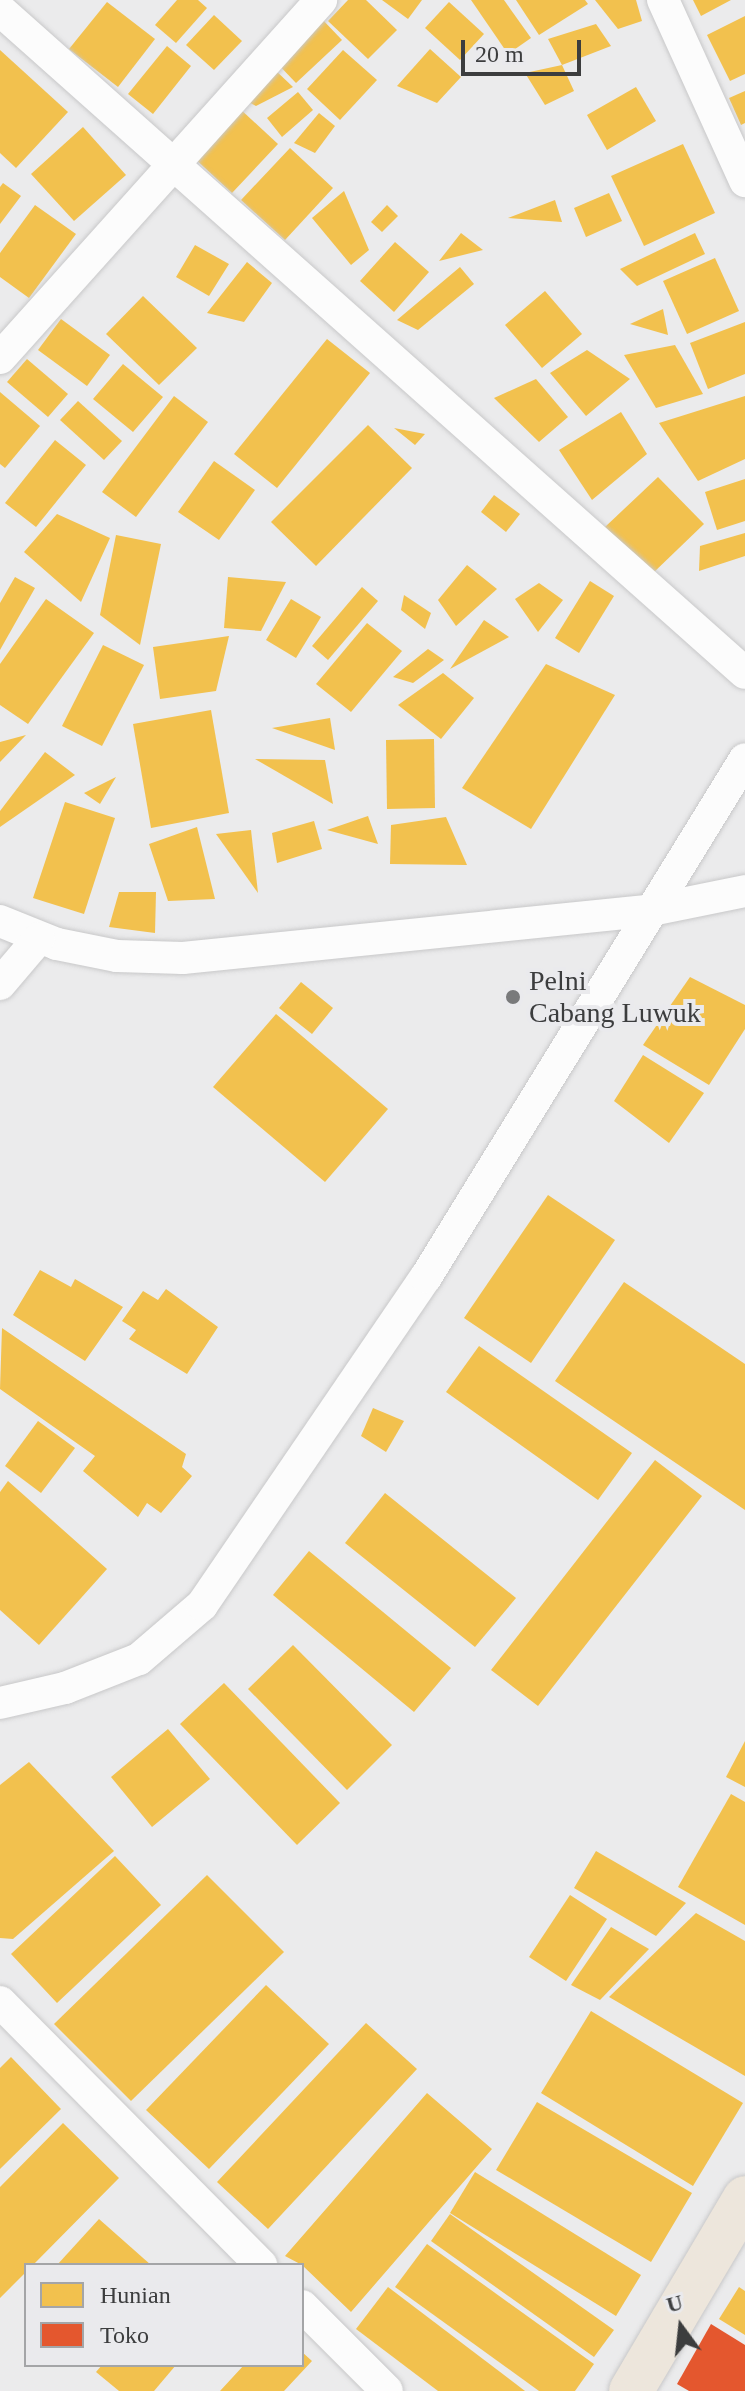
<!DOCTYPE html>
<html>
<head>
<meta charset="utf-8">
<style>
  body { margin:0 }
  #map { position:relative; width:745px; height:2391px; overflow:hidden; background:#ebebec; font-family:"Times New Roman",serif }
  div>[style] { position:absolute }
  [style*='--x'] { left:calc(var(--x)*1px); top:calc(var(--y)*1px); width:calc(var(--w)*1px); rotate:calc(var(--a)*1deg) }
  .homes>* { inset:0; background:#f2c14e }
  .shops>* { inset:0; background:#e4572e }
  .roads { filter:drop-shadow(0 0 2px #c8c8c9) drop-shadow(0 0 2px #c8c8c9) }
  .minor>* { height:32px; margin:-16px; padding:0 16px; transform-origin:16px; border-radius:16px; background:#fcfcfc }
  .trunk>* { height:44px; margin:-22px; padding:0 22px; transform-origin:22px; border-radius:22px; background:#ede6dc }
  .dots>* { width:22px; height:22px; translate:-50% -50%; box-sizing:border-box; border:4px solid #eaeaed; border-radius:50% }
  span { translate:-50% -50%; white-space:nowrap; text-align:center; line-height:1.15; -webkit-text-stroke:8px #eaeaed; paint-order:stroke }
  .poi-label { font-size:28px; color:#3c3d3e }
  .left { translate:0 -50%; text-align:left }
  .legend { position:absolute; left:24px; top:2263px; width:280px; height:104px; box-sizing:border-box; background:#eaeaed; border:2px solid #a4a5a7; margin:0; padding:10px 14px; list-style:none; font-size:24px; color:#3c3d3e }
  .legend li { display:flex; align-items:center; gap:16px; height:40px }
  .legend b { width:40px; border:2px solid #a4a5a7 }
  .north { position:absolute; left:641px; top:2287px; width:80px; height:80px; -webkit-text-stroke:6px #eaeaed; paint-order:stroke; rotate:345deg; font-size:22px; font-weight:700; line-height:32px; text-align:center; color:#3c3d3e }
  .north::after { content:''; display:block; margin:auto; width:28px; height:36px; background:#3c3d3e; clip-path:polygon(50% 0,100% 100%,50% 72%,0 100%) }
  .scale { position:absolute; left:461px; top:40px; width:120px; height:36px; box-sizing:border-box; border:4px solid #3c3d3e; border-top:0; padding-left:10px; font-size:24px; line-height:28px; white-space:nowrap; color:#3c3d3e; -webkit-text-stroke:6px #eaeaed; paint-order:stroke }
</style>
</head>
<body>
<div id="map">
  <div class="homes">
    <div style="clip-path:polygon(177px 0,198px 0,207px 8px,176px 43px,155px 25px)"></div>
    <div style="clip-path:polygon(348px 0,366px 0,397px 30px,368px 59px,328px 21px)"></div>
    <div style="clip-path:polygon(382px 0,422px 0,408px 19px)"></div>
    <div style="clip-path:polygon(471px 0,504px 0,531px 38px,508px 54px)"></div>
    <div style="clip-path:polygon(516px 0,585px 0,588px 4px,539px 35px)"></div>
    <div style="clip-path:polygon(595px 0,636px 0,642px 21px,618px 29px)"></div>
    <div style="clip-path:polygon(693px 0,731px 0,701px 16px)"></div>
    <div style="clip-path:polygon(107px 2px,155px 39px,118px 87px,69px 49px)"></div>
    <div style="clip-path:polygon(449px 2px,484px 34px,460px 60px,425px 28px)"></div>
    <div style="clip-path:polygon(214px 15px,242px 41px,214px 70px,186px 45px)"></div>
    <div style="clip-path:polygon(745px 16px,745px 74px,730px 81px,707px 35px)"></div>
    <div style="clip-path:polygon(320px 17px,342px 40px,296px 83px,274px 60px)"></div>
    <div style="clip-path:polygon(596px 24px,611px 46px,562px 65px,548px 39px)"></div>
    <div style="clip-path:polygon(167px 46px,191px 66px,153px 114px,128px 94px)"></div>
    <div style="clip-path:polygon(430px 49px,461px 77px,437px 103px,397px 86px)"></div>
    <div style="clip-path:polygon(0 50px,68px 112px,16px 168px,0 153px)"></div>
    <div style="clip-path:polygon(343px 50px,377px 80px,340px 120px,307px 89px)"></div>
    <div style="clip-path:polygon(562px 65px,574px 91px,545px 105px,525px 73px)"></div>
    <div style="clip-path:polygon(273px 68px,293px 87px,256px 106px,241px 98px)"></div>
    <div style="clip-path:polygon(636px 87px,656px 121px,607px 150px,587px 115px)"></div>
    <div style="clip-path:polygon(745px 91px,745px 123px,741px 125px,729px 98px)"></div>
    <div style="clip-path:polygon(298px 92px,313px 110px,282px 137px,267px 118px)"></div>
    <div style="clip-path:polygon(238px 107px,278px 144px,232px 193px,192px 156px)"></div>
    <div style="clip-path:polygon(319px 113px,335px 126px,315px 153px,294px 143px)"></div>
    <div style="clip-path:polygon(83px 127px,126px 175px,74px 221px,31px 174px)"></div>
    <div style="clip-path:polygon(683px 144px,715px 213px,644px 246px,611px 176px)"></div>
    <div style="clip-path:polygon(290px 148px,333px 188px,285px 240px,241px 200px)"></div>
    <div style="clip-path:polygon(3px 183px,21px 196px,0 224px,0 187px)"></div>
    <div style="clip-path:polygon(344px 191px,369px 250px,351px 265px,312px 218px)"></div>
    <div style="clip-path:polygon(609px 193px,622px 221px,586px 237px,574px 208px)"></div>
    <div style="clip-path:polygon(555px 200px,562px 222px,508px 218px)"></div>
    <div style="clip-path:polygon(35px 205px,76px 234px,29px 298px,0 277px,0 253px)"></div>
    <div style="clip-path:polygon(387px 205px,398px 216px,382px 232px,371px 222px)"></div>
    <div style="clip-path:polygon(461px 233px,483px 250px,439px 261px)"></div>
    <div style="clip-path:polygon(695px 233px,705px 254px,637px 286px,620px 269px)"></div>
    <div style="clip-path:polygon(395px 242px,429px 272px,394px 312px,360px 281px)"></div>
    <div style="clip-path:polygon(195px 245px,229px 264px,209px 296px,176px 277px)"></div>
    <div style="clip-path:polygon(715px 258px,739px 311px,687px 334px,663px 281px)"></div>
    <div style="clip-path:polygon(247px 262px,272px 283px,244px 322px,207px 313px)"></div>
    <div style="clip-path:polygon(460px 267px,474px 284px,418px 330px,397px 320px)"></div>
    <div style="clip-path:polygon(545px 291px,582px 334px,542px 368px,505px 325px)"></div>
    <div style="clip-path:polygon(143px 296px,197px 348px,159px 385px,106px 334px)"></div>
    <div style="clip-path:polygon(663px 309px,668px 335px,630px 324px)"></div>
    <div style="clip-path:polygon(61px 319px,110px 355px,87px 386px,38px 350px)"></div>
    <div style="clip-path:polygon(745px 322px,745px 374px,708px 389px,690px 343px)"></div>
    <div style="clip-path:polygon(327px 339px,370px 373px,277px 488px,234px 454px)"></div>
    <div style="clip-path:polygon(675px 345px,703px 394px,656px 408px,624px 355px)"></div>
    <div style="clip-path:polygon(587px 350px,630px 379px,586px 416px,550px 373px)"></div>
    <div style="clip-path:polygon(27px 359px,68px 394px,48px 417px,7px 382px)"></div>
    <div style="clip-path:polygon(123px 364px,163px 397px,133px 432px,93px 399px)"></div>
    <div style="clip-path:polygon(536px 379px,568px 417px,539px 442px,494px 398px)"></div>
    <div style="clip-path:polygon(0 392px,40px 426px,5px 468px,0 464px)"></div>
    <div style="clip-path:polygon(174px 396px,208px 422px,136px 517px,102px 492px)"></div>
    <div style="clip-path:polygon(745px 396px,745px 459px,698px 481px,659px 423px)"></div>
    <div style="clip-path:polygon(78px 401px,122px 441px,104px 460px,60px 420px)"></div>
    <div style="clip-path:polygon(621px 412px,647px 454px,592px 500px,559px 450px)"></div>
    <div style="clip-path:polygon(368px 425px,412px 468px,316px 566px,271px 522px)"></div>
    <div style="clip-path:polygon(394px 428px,425px 434px,415px 445px)"></div>
    <div style="clip-path:polygon(55px 440px,86px 465px,36px 527px,5px 503px)"></div>
    <div style="clip-path:polygon(214px 461px,255px 490px,219px 540px,178px 512px)"></div>
    <div style="clip-path:polygon(658px 477px,704px 524px,651px 575px,605px 527px)"></div>
    <div style="clip-path:polygon(745px 479px,745px 521px,717px 530px,705px 492px)"></div>
    <div style="clip-path:polygon(494px 495px,520px 514px,506px 532px,481px 512px)"></div>
    <div style="clip-path:polygon(57px 514px,110px 538px,81px 602px,24px 552px)"></div>
    <div style="clip-path:polygon(745px 533px,745px 556px,699px 571px,700px 546px)"></div>
    <div style="clip-path:polygon(116px 535px,161px 544px,140px 645px,100px 615px)"></div>
    <div style="clip-path:polygon(467px 565px,497px 589px,456px 626px,438px 600px)"></div>
    <div style="clip-path:polygon(15px 577px,35px 588px,0 650px,0 603px)"></div>
    <div style="clip-path:polygon(228px 577px,286px 582px,261px 631px,224px 628px)"></div>
    <div style="clip-path:polygon(590px 581px,614px 596px,579px 653px,555px 638px)"></div>
    <div style="clip-path:polygon(539px 583px,563px 600px,538px 632px,515px 599px)"></div>
    <div style="clip-path:polygon(362px 587px,378px 601px,328px 660px,312px 646px)"></div>
    <div style="clip-path:polygon(404px 595px,431px 613px,425px 629px,401px 610px)"></div>
    <div style="clip-path:polygon(46px 599px,94px 633px,28px 724px,0 705px,0 664px)"></div>
    <div style="clip-path:polygon(291px 599px,321px 617px,296px 658px,266px 640px)"></div>
    <div style="clip-path:polygon(484px 620px,509px 637px,450px 669px)"></div>
    <div style="clip-path:polygon(367px 623px,402px 651px,351px 712px,316px 684px)"></div>
    <div style="clip-path:polygon(229px 636px,216px 691px,160px 699px,153px 647px)"></div>
    <div style="clip-path:polygon(103px 645px,144px 665px,102px 746px,62px 726px)"></div>
    <div style="clip-path:polygon(428px 649px,444px 660px,413px 683px,393px 677px)"></div>
    <div style="clip-path:polygon(546px 664px,615px 695px,531px 829px,462px 788px)"></div>
    <div style="clip-path:polygon(443px 673px,474px 698px,441px 739px,398px 705px)"></div>
    <div style="clip-path:polygon(211px 710px,229px 813px,151px 828px,133px 724px)"></div>
    <div style="clip-path:polygon(330px 718px,335px 750px,272px 728px)"></div>
    <div style="clip-path:polygon(26px 735px,0 762px,0 742px)"></div>
    <div style="clip-path:polygon(434px 739px,435px 808px,387px 809px,386px 740px)"></div>
    <div style="clip-path:polygon(45px 752px,75px 775px,0 827px,0 811px)"></div>
    <div style="clip-path:polygon(255px 759px,325px 760px,333px 804px)"></div>
    <div style="clip-path:polygon(116px 777px,100px 804px,84px 793px)"></div>
    <div style="clip-path:polygon(65px 802px,115px 818px,84px 914px,33px 898px)"></div>
    <div style="clip-path:polygon(368px 816px,378px 844px,327px 830px)"></div>
    <div style="clip-path:polygon(446px 817px,467px 865px,390px 864px,391px 825px)"></div>
    <div style="clip-path:polygon(314px 821px,322px 849px,277px 863px,272px 833px)"></div>
    <div style="clip-path:polygon(197px 827px,215px 899px,168px 901px,149px 844px)"></div>
    <div style="clip-path:polygon(251px 830px,258px 893px,216px 834px)"></div>
    <div style="clip-path:polygon(119px 892px,156px 892px,155px 933px,109px 927px)"></div>
    <div style="clip-path:polygon(690px 977px,745px 1005px,745px 1029px,709px 1085px,643px 1045px)"></div>
    <div style="clip-path:polygon(301px 982px,333px 1008px,312px 1034px,279px 1008px)"></div>
    <div style="clip-path:polygon(276px 1014px,388px 1109px,325px 1182px,213px 1087px)"></div>
    <div style="clip-path:polygon(643px 1055px,704px 1093px,669px 1143px,614px 1101px)"></div>
    <div style="clip-path:polygon(548px 1195px,615px 1240px,531px 1363px,464px 1318px)"></div>
    <div style="clip-path:polygon(40px 1270px,71px 1287px,75px 1279px,123px 1307px,85px 1361px,13px 1315px)"></div>
    <div style="clip-path:polygon(624px 1282px,745px 1364px,745px 1510px,555px 1381px)"></div>
    <div style="clip-path:polygon(166px 1289px,218px 1327px,187px 1374px,129px 1339px,136px 1330px,122px 1321px,143px 1291px,158px 1300px)"></div>
    <div style="clip-path:polygon(2px 1328px,186px 1454px,182px 1467px,192px 1476px,161px 1513px,147px 1503px,138px 1517px,83px 1471px,95px 1456px,0 1389px)"></div>
    <div style="clip-path:polygon(479px 1346px,632px 1453px,598px 1500px,446px 1392px)"></div>
    <div style="clip-path:polygon(373px 1408px,404px 1421px,386px 1452px,361px 1436px)"></div>
    <div style="clip-path:polygon(38px 1421px,75px 1448px,41px 1493px,5px 1466px)"></div>
    <div style="clip-path:polygon(655px 1460px,702px 1496px,538px 1706px,491px 1670px)"></div>
    <div style="clip-path:polygon(8px 1481px,107px 1569px,39px 1645px,0 1610px,0 1492px)"></div>
    <div style="clip-path:polygon(385px 1493px,516px 1598px,475px 1647px,345px 1543px)"></div>
    <div style="clip-path:polygon(309px 1551px,451px 1668px,414px 1712px,273px 1595px)"></div>
    <div style="clip-path:polygon(293px 1645px,392px 1745px,347px 1790px,248px 1689px)"></div>
    <div style="clip-path:polygon(224px 1683px,340px 1803px,297px 1845px,180px 1724px)"></div>
    <div style="clip-path:polygon(168px 1729px,210px 1779px,152px 1827px,111px 1777px)"></div>
    <div style="clip-path:polygon(745px 1741px,745px 1787px,726px 1777px)"></div>
    <div style="clip-path:polygon(29px 1762px,114px 1851px,13px 1939px,0 1938px,0 1785px)"></div>
    <div style="clip-path:polygon(731px 1794px,745px 1802px,745px 1925px,678px 1887px)"></div>
    <div style="clip-path:polygon(596px 1851px,686px 1903px,656px 1936px,574px 1888px)"></div>
    <div style="clip-path:polygon(115px 1856px,161px 1905px,57px 2003px,11px 1954px)"></div>
    <div style="clip-path:polygon(207px 1875px,284px 1952px,131px 2101px,54px 2024px)"></div>
    <div style="clip-path:polygon(570px 1895px,607px 1919px,566px 1981px,529px 1957px)"></div>
    <div style="clip-path:polygon(696px 1913px,745px 1941px,745px 2076px,609px 1997px)"></div>
    <div style="clip-path:polygon(611px 1927px,649px 1949px,600px 2000px,571px 1985px)"></div>
    <div style="clip-path:polygon(266px 1985px,329px 2044px,209px 2169px,146px 2110px)"></div>
    <div style="clip-path:polygon(591px 2011px,743px 2103px,693px 2186px,541px 2093px)"></div>
    <div style="clip-path:polygon(366px 2023px,417px 2069px,268px 2229px,217px 2182px)"></div>
    <div style="clip-path:polygon(11px 2057px,61px 2109px,0 2169px,0 2068px)"></div>
    <div style="clip-path:polygon(427px 2093px,492px 2149px,351px 2312px,302px 2265px,285px 2256px)"></div>
    <div style="clip-path:polygon(537px 2102px,692px 2193px,651px 2262px,496px 2170px)"></div>
    <div style="clip-path:polygon(63px 2123px,119px 2178px,33px 2265px,26px 2265px,26px 2272px,0 2298px,0 2187px)"></div>
    <div style="clip-path:polygon(475px 2172px,641px 2275px,616px 2316px,450px 2213px)"></div>
    <div style="clip-path:polygon(450px 2214px,614px 2330px,594px 2357px,431px 2241px)"></div>
    <div style="clip-path:polygon(99px 2219px,151px 2265px,57px 2265px)"></div>
    <div style="clip-path:polygon(427px 2244px,594px 2364px,575px 2391px,539px 2391px,395px 2287px)"></div>
    <div style="clip-path:polygon(388px 2287px,525px 2391px,438px 2391px,356px 2329px)"></div>
    <div style="clip-path:polygon(739px 2287px,745px 2291px,745px 2335px,719px 2319px)"></div>
    <div style="clip-path:polygon(302px 2352px,312px 2361px,284px 2391px,220px 2391px,244px 2365px,302px 2365px)"></div>
    <div style="clip-path:polygon(102px 2365px,176px 2365px,154px 2391px,119px 2391px,96px 2372px)"></div>
  </div>
  <div class="shops">
    <div style="clip-path:polygon(711px 2324px,745px 2345px,745px 2391px,689px 2391px,677px 2384px)"></div>
  </div>
  <div class="roads">
    <div class="minor">
      <div style="--x:663;--y:0;--w:199;--a:65.6"></div>
      <div style="--x:0;--y:10;--w:997;--a:41.67"></div>
      <div style="--x:0;--y:358;--w:481;--a:-48.1"></div>
      <div style="--x:0;--y:921;--w:61;--a:22"></div>
      <div style="--x:57;--y:944;--w:61;--a:11.3"></div>
      <div style="--x:117;--y:956;--w:66;--a:1.7"></div>
      <div style="--x:183;--y:958;--w:471;--a:-5.8"></div>
      <div style="--x:652;--y:910;--w:95;--a:-11.5"></div>
      <div style="--x:0;--y:984;--w:60;--a:-49.7"></div>
      <div style="--x:0;--y:1703;--w:67;--a:-13"></div>
      <div style="--x:65;--y:1688;--w:79;--a:-21.4"></div>
      <div style="--x:139;--y:1659;--w:83;--a:-40.6"></div>
      <div style="--x:202;--y:1605;--w:397;--a:-55.7"></div>
      <div style="--x:426;--y:1277;--w:608;--a:-58.37"></div>
      <div style="--x:0;--y:2002;--w:371;--a:45.2"></div>
      <div style="--x:302;--y:2306;--w:120;--a:45"></div>
    </div>
    <div class="trunk">
      <div style="--x:631;--y:2391;--w:224;--a:-59.4"></div>
    </div>
  </div>
  <div class="dots">
    <div style="left:513px;top:997px;background:#797a7b"></div>
  </div>
  <div class="poi-label">
    <span class="left" style="left:529px;top:997px">Pelni<br>Cabang Luwuk</span>
  </div>
  <ul class="legend">
  <li><b style="height:22px;background:#f2c14e"></b>Hunian</li>
  <li><b style="height:22px;background:#e4572e"></b>Toko</li>
  </ul>
  <div class="north">U</div>
  <div class="scale">20 m</div>
</div>
</body>
</html>
